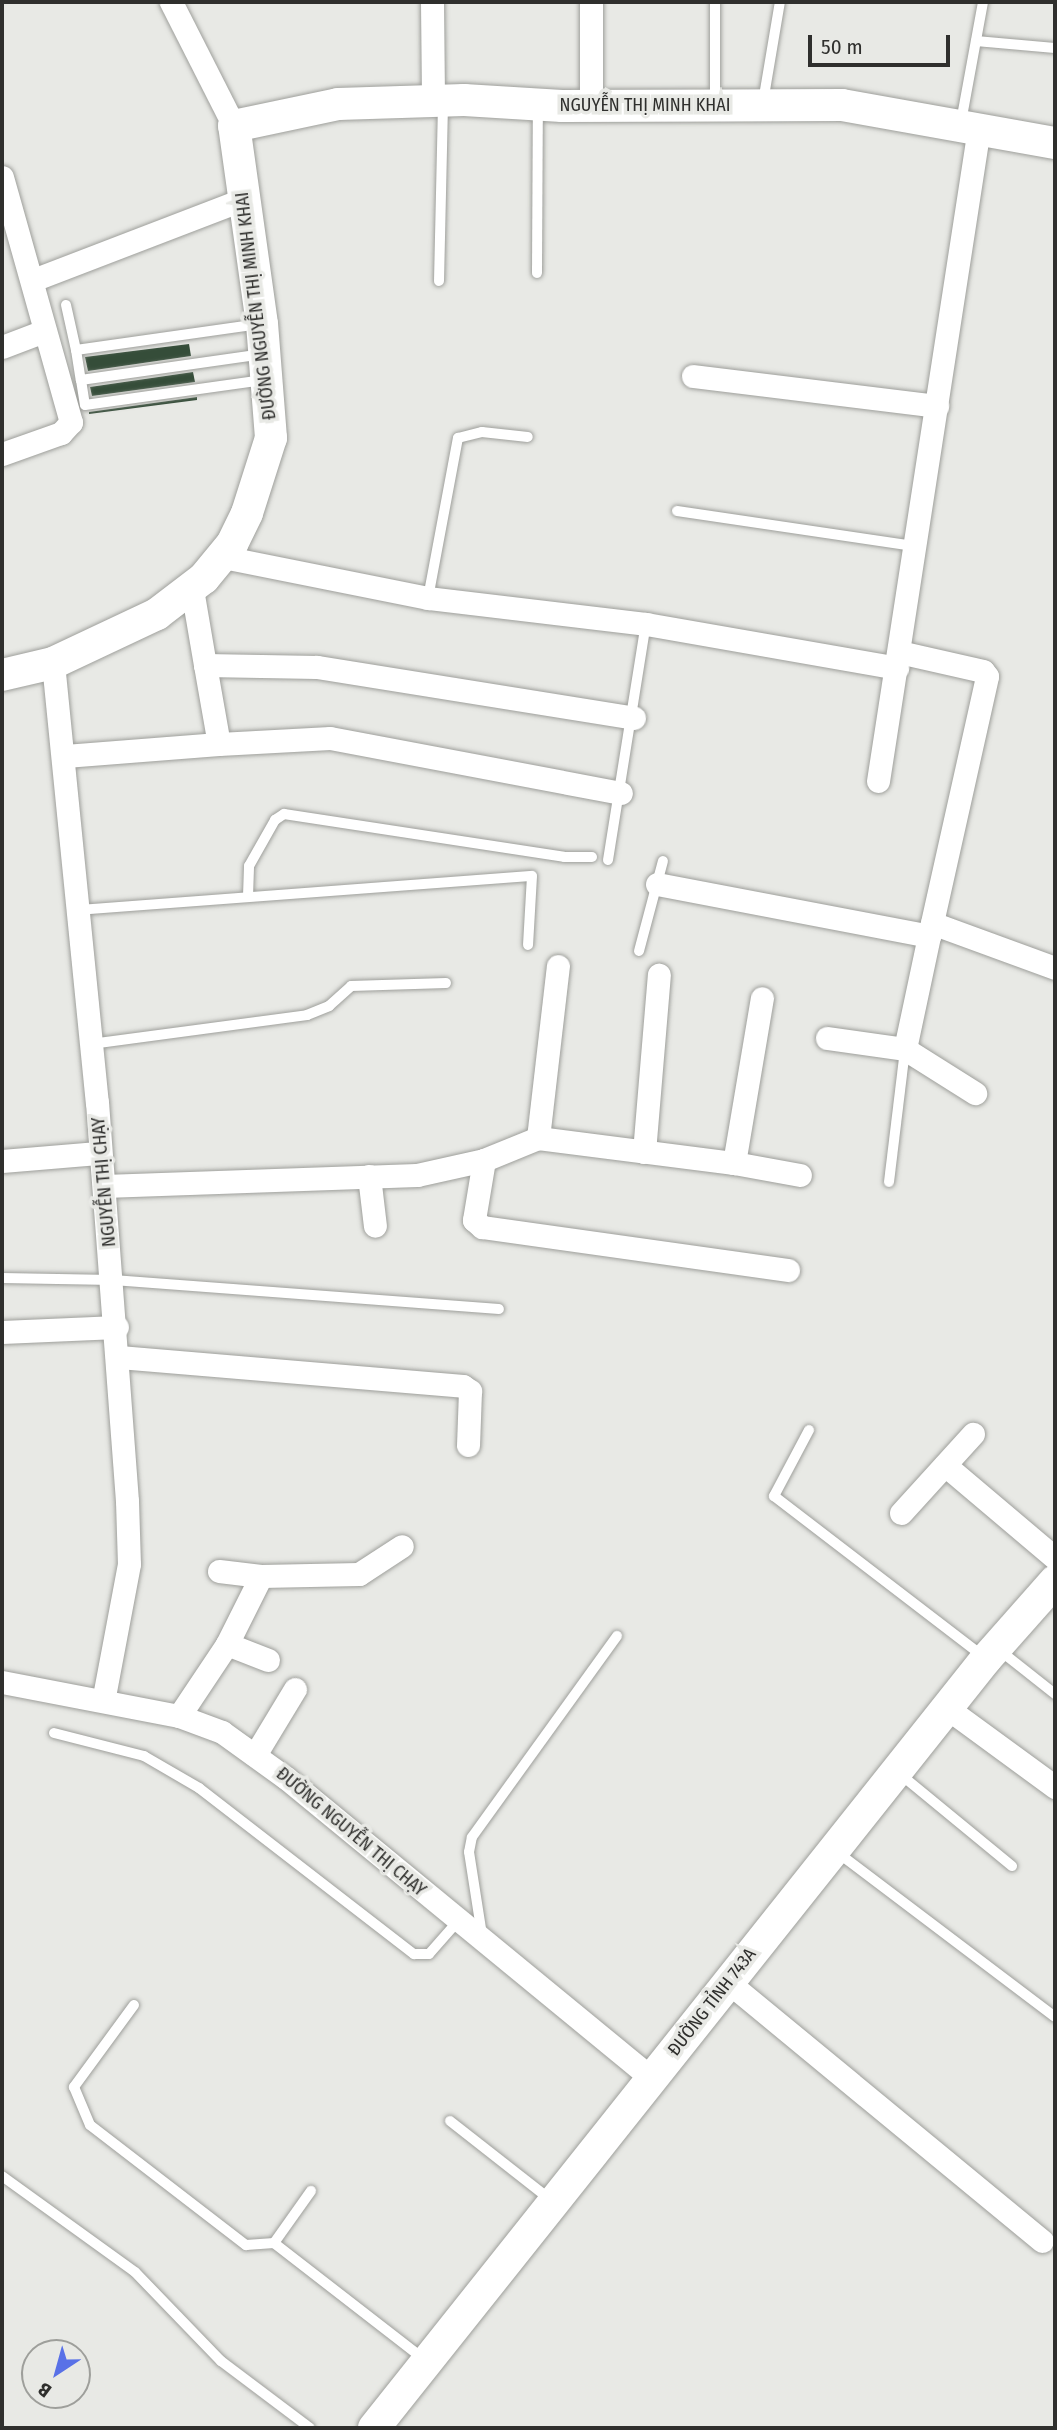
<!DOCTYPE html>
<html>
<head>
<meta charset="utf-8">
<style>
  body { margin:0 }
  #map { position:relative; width:1057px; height:2430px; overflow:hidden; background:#e8e9e5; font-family:"Fira Sans Condensed",sans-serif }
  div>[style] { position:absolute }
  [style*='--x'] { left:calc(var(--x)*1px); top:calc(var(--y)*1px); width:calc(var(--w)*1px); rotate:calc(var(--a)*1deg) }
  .building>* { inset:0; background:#354d39 }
  .roads { filter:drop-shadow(0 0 2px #9e9f9b) drop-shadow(0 0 2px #9e9f9b) }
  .lane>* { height:10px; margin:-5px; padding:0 5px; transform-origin:5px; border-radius:5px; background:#fff }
  .street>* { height:23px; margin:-11.5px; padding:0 11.5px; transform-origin:11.5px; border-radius:11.5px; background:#fff }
  .secondary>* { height:32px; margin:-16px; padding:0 16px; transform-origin:16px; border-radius:16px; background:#fff }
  span { translate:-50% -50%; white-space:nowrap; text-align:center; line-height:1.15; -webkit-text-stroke:7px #e8e9e5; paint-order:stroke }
  .street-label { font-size:18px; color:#2f2f2d }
  .frame { position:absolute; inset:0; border:4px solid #2f2f2d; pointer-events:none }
  .north { position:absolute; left:21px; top:2339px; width:70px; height:70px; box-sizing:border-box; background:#e8e9e5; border:2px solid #9e9f9b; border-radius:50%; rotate:216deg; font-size:19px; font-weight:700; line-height:28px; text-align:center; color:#2f2f2d }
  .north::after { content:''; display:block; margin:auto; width:24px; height:32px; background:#5971e7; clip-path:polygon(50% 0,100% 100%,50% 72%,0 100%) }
  .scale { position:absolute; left:808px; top:35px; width:142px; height:32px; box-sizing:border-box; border:4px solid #2f2f2d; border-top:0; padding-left:9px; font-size:21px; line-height:24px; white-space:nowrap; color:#2f2f2d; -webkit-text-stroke:5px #e8e9e5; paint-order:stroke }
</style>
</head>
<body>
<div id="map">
  <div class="building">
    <div style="clip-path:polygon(189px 344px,191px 356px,88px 371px,85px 357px)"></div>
    <div style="clip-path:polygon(193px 372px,195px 382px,92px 396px,90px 387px)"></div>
    <div style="clip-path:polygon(197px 397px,197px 400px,89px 414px,89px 412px)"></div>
  </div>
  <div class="roads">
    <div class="lane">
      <div style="--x:715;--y:2;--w:100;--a:90"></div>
      <div style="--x:976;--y:41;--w:79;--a:5.1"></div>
      <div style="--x:763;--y:102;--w:101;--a:-80.4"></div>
      <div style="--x:961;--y:122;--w:122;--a:-79.6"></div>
      <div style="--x:537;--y:273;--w:165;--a:-89.7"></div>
      <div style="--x:439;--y:281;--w:177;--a:-88.7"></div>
      <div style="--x:66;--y:305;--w:46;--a:77.5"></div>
      <div style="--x:76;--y:350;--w:185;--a:-8.1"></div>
      <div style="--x:76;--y:350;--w:30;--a:81"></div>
      <div style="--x:263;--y:354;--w:184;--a:171.9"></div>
      <div style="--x:81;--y:380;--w:25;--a:81"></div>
      <div style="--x:85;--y:405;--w:180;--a:-8"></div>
      <div style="--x:677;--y:511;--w:241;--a:8.4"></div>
      <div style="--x:428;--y:598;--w:163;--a:-79.4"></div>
      <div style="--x:458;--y:438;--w:25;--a:-14"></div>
      <div style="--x:482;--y:432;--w:46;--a:6.2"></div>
      <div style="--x:608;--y:860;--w:239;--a:-80.9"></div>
      <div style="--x:248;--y:896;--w:30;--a:-88"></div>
      <div style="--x:249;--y:866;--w:53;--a:-60.5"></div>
      <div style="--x:275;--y:820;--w:11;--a:-34"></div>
      <div style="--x:284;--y:814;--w:283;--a:8.7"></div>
      <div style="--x:564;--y:857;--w:28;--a:0"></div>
      <div style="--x:78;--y:910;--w:455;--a:-4.3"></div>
      <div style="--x:532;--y:876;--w:69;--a:93.3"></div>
      <div style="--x:639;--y:951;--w:93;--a:-75.1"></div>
      <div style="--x:91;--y:1044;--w:218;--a:-7.6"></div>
      <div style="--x:307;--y:1015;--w:24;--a:-22"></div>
      <div style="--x:329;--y:1006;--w:30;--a:-42"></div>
      <div style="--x:351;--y:986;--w:95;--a:-1.8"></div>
      <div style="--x:889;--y:1182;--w:133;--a:-83.1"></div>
      <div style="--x:2;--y:1278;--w:111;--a:1"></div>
      <div style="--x:113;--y:1280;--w:387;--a:4.3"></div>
      <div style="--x:809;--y:1430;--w:75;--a:117.9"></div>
      <div style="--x:774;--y:1496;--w:265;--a:37.5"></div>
      <div style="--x:998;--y:1649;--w:73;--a:38.3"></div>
      <div style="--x:54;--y:1733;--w:93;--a:14.3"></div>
      <div style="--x:144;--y:1756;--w:64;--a:30.2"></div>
      <div style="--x:199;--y:1788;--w:272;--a:37.7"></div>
      <div style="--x:414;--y:1954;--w:15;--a:0"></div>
      <div style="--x:429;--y:1954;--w:44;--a:-48.7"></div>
      <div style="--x:900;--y:1774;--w:145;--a:39.4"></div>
      <div style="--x:837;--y:1852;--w:273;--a:37.1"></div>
      <div style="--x:482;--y:1935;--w:84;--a:-98.9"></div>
      <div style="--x:469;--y:1852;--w:15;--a:-79"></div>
      <div style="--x:472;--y:1837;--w:248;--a:-54.2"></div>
      <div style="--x:134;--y:2005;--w:102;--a:126.2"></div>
      <div style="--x:74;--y:2087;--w:41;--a:67.2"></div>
      <div style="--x:90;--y:2125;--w:197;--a:37.6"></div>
      <div style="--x:246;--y:2245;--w:28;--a:-4"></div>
      <div style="--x:274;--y:2243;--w:191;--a:37.8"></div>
      <div style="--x:450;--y:2121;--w:130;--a:38.1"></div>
      <div style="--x:2;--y:2176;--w:164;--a:35.8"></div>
      <div style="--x:135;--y:2272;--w:124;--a:46"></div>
      <div style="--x:221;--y:2361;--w:111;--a:37"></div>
      <div style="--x:274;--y:2243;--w:64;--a:-54.6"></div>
    </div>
    <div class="street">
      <div style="--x:171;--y:2;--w:139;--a:63.1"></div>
      <div style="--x:432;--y:2;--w:99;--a:89.4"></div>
      <div style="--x:591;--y:2;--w:104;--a:90"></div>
      <div style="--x:2;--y:177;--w:255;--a:74.3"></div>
      <div style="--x:71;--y:422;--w:15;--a:132"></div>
      <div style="--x:61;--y:433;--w:63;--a:160.4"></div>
      <div style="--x:33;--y:280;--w:226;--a:-21"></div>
      <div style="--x:2;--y:347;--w:45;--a:-20.9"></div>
      <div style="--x:693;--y:376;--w:246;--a:7"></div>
      <div style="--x:223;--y:557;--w:209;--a:11.3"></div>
      <div style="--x:428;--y:598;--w:220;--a:6.8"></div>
      <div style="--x:646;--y:624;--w:255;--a:9.9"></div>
      <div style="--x:192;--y:589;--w:77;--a:80.3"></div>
      <div style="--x:205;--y:665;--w:112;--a:1"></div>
      <div style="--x:317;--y:667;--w:321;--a:9.1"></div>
      <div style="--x:53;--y:663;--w:441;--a:84.3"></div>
      <div style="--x:97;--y:1102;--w:400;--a:85.7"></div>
      <div style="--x:127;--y:1501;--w:63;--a:88.2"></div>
      <div style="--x:129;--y:1564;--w:139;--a:100.7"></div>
      <div style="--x:205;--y:665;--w:80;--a:80"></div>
      <div style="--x:219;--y:744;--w:111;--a:-3.1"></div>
      <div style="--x:330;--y:738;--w:296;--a:10.7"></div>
      <div style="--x:65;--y:756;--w:154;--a:-4.5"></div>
      <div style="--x:878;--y:781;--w:661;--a:-81.21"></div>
      <div style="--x:657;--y:884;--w:277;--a:10.8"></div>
      <div style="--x:929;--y:936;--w:266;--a:-77.4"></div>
      <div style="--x:987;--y:676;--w:6;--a:-129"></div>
      <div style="--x:983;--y:671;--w:86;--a:-167.3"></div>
      <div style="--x:932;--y:923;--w:131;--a:20.1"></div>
      <div style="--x:929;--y:936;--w:116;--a:102"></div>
      <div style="--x:905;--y:1049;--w:83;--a:32.2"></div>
      <div style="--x:827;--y:1038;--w:79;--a:8"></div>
      <div style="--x:538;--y:1138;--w:173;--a:-83.4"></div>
      <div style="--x:644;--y:1152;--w:178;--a:-85.2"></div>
      <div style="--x:484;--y:1160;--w:61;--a:99.5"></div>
      <div style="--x:474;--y:1220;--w:11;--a:41"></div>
      <div style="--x:482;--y:1227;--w:309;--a:8"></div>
      <div style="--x:2;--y:1161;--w:96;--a:-4.8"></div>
      <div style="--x:734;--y:1163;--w:67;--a:10.3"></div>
      <div style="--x:369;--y:1176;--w:50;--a:83.2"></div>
      <div style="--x:104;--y:1186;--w:313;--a:-2"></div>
      <div style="--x:417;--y:1175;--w:69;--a:-12.6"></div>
      <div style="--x:484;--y:1160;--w:58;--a:-22.2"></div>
      <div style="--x:538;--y:1138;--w:198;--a:7.3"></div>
      <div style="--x:734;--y:1163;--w:167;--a:-80.4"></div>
      <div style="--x:2;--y:1332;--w:115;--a:-2.5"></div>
      <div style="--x:119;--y:1357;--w:345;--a:4.8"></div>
      <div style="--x:463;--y:1386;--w:9;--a:36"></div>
      <div style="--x:470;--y:1391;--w:54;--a:92.1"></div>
      <div style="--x:945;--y:1465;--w:144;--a:40.2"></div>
      <div style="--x:901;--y:1513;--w:107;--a:-47.7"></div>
      <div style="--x:219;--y:1571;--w:42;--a:6.8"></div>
      <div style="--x:227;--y:1644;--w:76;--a:-63.4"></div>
      <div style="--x:261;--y:1576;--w:98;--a:-1.2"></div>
      <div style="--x:359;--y:1574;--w:51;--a:-33.1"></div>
      <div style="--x:2;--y:1682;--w:180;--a:10.9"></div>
      <div style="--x:179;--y:1716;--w:46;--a:20.4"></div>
      <div style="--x:222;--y:1732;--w:79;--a:35.7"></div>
      <div style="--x:286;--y:1778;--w:474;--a:39.4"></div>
      <div style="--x:947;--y:1708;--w:134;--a:36.2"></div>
      <div style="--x:179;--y:1716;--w:87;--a:-56.3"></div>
      <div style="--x:227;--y:1644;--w:44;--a:21.3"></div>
      <div style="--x:255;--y:1755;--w:77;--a:-58.8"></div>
      <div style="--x:728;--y:1982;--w:407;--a:39.5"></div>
    </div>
    <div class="secondary">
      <div style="--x:2;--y:675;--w:52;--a:-13.2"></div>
      <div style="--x:53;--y:663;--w:115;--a:-25.2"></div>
      <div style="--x:157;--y:614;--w:59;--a:-37.5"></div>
      <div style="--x:204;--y:578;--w:44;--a:-50.5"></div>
      <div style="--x:232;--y:544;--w:34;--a:-64"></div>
      <div style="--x:247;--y:513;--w:79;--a:-72.3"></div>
      <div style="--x:271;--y:438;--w:114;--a:-94.5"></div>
      <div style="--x:262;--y:324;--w:200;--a:-98"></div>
      <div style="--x:234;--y:126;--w:106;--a:-11.9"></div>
      <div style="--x:338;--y:104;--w:126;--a:-1.8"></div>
      <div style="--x:464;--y:100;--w:98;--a:3.5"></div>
      <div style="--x:562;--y:106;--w:280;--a:-0.2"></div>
      <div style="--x:842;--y:105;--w:216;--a:10.1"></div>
      <div style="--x:374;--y:2428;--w:983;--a:-51.49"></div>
      <div style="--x:986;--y:1659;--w:104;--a:-48.5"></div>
    </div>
  </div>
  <div class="street-label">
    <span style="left:645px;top:105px">NGUYỄN THỊ MINH KHAI</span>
    <span style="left:256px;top:306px;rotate:-97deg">ĐƯỜNG NGUYỄN THỊ MINH KHAI</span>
    <span style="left:104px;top:1182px;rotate:-95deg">NGUYỄN THỊ CHẠY</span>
    <span style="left:351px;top:1832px;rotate:40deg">ĐƯỜNG NGUYỄN THỊ CHẠY</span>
    <span style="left:712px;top:2002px;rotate:-52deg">ĐƯỜNG TỈNH 743A</span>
  </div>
  <div class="frame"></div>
  <div class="north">B</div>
  <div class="scale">50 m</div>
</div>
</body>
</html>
